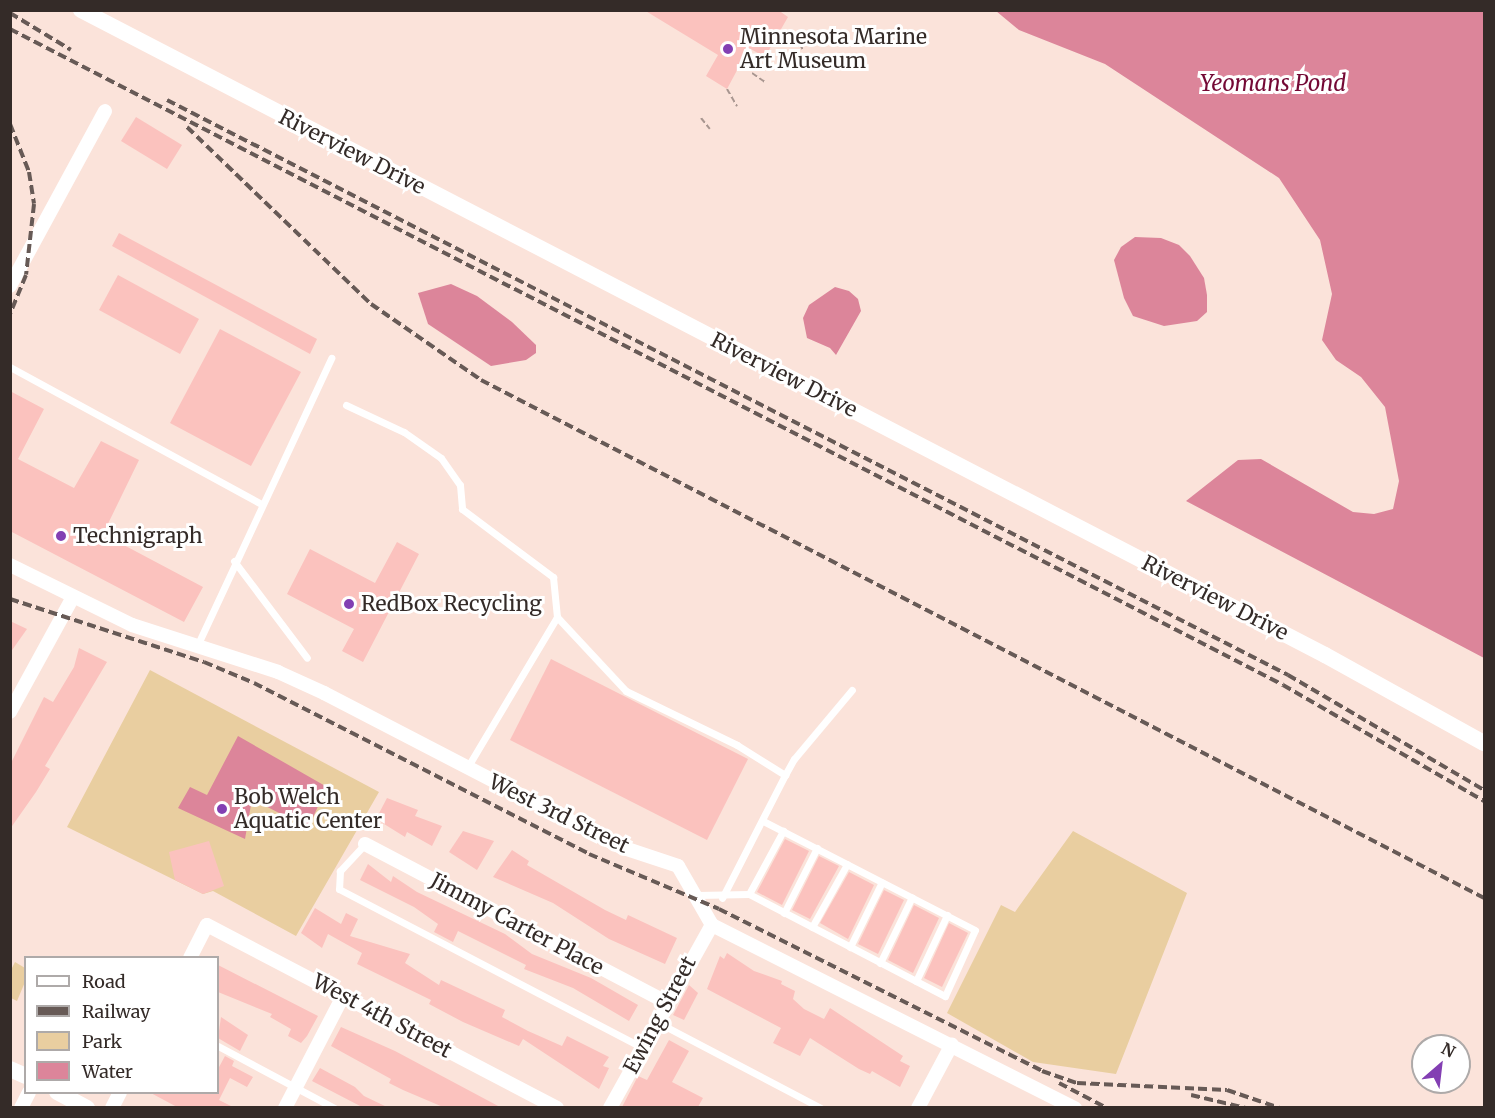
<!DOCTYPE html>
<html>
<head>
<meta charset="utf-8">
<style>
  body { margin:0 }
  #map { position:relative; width:1495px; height:1118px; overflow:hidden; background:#fbe3da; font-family:Merriweather,serif }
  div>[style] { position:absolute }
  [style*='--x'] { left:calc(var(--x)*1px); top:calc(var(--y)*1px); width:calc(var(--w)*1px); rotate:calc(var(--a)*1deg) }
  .green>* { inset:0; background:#e9cea0 }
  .water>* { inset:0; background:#dc859a }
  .building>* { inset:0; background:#fbc2be }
  .path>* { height:2px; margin-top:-1px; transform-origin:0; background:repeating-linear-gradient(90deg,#a89690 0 6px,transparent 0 9px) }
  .service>* { height:7px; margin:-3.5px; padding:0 3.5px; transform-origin:3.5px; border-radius:3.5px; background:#fff }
  .minor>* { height:14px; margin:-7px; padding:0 7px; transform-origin:7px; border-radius:7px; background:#fff }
  .tertiary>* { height:16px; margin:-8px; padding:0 8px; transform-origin:8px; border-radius:8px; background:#fff }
  .rail>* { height:4px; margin-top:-2px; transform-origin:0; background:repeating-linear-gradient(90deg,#675a56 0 9px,transparent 0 13.5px) }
  .dots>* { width:16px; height:16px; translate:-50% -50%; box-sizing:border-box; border:3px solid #fff; border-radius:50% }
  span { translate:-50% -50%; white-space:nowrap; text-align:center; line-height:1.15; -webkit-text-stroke:6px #fff; paint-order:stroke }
  .poi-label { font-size:21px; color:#342b28 }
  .left { translate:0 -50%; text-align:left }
  .street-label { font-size:21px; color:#342b28 }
  .water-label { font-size:22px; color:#740935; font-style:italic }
  .frame { position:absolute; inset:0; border:12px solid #342b28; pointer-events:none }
  .legend { position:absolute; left:24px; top:956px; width:195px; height:138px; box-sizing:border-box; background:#fff; border:2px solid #aeaaa9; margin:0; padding:8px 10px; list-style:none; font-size:18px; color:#342b28 }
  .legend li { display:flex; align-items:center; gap:12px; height:30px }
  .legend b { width:30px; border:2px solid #aeaaa9 }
  .north { position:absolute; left:1411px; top:1034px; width:60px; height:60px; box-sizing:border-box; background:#fff; border:2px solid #aeaaa9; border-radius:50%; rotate:28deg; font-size:16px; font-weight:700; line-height:24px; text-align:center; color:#342b28 }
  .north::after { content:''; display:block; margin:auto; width:21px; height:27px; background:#833fb3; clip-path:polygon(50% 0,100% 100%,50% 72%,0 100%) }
</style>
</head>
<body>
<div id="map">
  <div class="green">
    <div style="clip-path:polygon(150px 670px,379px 792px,296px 936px,213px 891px,203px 894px,67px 827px)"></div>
    <div style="clip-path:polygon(1073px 831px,1187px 893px,1116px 1074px,1033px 1062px,947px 1013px,1001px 905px,1015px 912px)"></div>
    <div style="clip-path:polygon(15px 962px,25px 968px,25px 982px,17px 1001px,11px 998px,11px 970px)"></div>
  </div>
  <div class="water">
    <div style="clip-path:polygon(996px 11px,1484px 11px,1484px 658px,1186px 501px,1238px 460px,1261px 459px,1353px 512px,1374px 514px,1393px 509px,1399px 481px,1385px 407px,1361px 377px,1336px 360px,1322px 340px,1332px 294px,1320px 240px,1279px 178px,1105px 64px,1019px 30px)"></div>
    <div style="clip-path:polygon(1135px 237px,1161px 238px,1179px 245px,1190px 256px,1204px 278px,1207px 295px,1207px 312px,1197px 321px,1164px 326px,1133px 316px,1124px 298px,1114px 260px,1121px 247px)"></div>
    <div style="clip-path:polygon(451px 284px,477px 296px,512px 322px,536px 345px,536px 353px,526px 360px,491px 366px,428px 324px,418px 293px)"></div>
    <div style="clip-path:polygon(835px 287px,849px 291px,858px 299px,861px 311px,836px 355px,830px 348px,807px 338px,803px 318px,809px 305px)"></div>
    <div style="clip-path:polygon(238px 736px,327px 787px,308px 828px,252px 799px,245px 839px,178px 808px,190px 787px,207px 795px)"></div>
  </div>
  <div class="building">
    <div style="clip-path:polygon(644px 10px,778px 10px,788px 17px,765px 57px,749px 48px,727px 89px,706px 76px,718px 55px)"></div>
    <div style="clip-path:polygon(136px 117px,182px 145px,167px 169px,121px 141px)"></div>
    <div style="clip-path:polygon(119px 233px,317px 339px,310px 354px,112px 246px)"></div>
    <div style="clip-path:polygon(118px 275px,199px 319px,180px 354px,99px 310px)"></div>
    <div style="clip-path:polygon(220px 329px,301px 372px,251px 466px,170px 423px)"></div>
    <div style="clip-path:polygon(10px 391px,44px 409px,18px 459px,74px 488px,101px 441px,139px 460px,103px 534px,203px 587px,184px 622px,10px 531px)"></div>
    <div style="clip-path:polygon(397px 542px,419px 554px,363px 662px,342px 651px,354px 629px,287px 594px,310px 549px,375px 583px)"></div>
    <div style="clip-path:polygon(10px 621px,27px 629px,10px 653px)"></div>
    <div style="clip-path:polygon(79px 648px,107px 662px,45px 766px,50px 769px,36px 792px,10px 829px,10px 765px,44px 697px,53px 702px,74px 667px)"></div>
    <div style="clip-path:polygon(551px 659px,748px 759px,707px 840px,510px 740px)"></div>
    <div style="clip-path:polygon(387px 798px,418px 810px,415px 816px,442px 826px,432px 846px,407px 832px,405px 837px,376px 819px)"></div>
    <div style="clip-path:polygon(463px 831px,494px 841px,477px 870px,449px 852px)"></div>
    <div style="clip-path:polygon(785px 839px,809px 851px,782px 905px,757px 892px)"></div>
    <div style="clip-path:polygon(209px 841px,224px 886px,203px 894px,175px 880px,169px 852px)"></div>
    <div style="clip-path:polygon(512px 850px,529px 861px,527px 865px,605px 910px,626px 920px,628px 915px,677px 938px,665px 964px,609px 939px,553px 903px,493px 877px)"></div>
    <div style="clip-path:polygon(819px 856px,839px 866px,810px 919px,792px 910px)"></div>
    <div style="clip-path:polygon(368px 864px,391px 882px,393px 876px,417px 892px,505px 934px,532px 954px,591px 978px,638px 1005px,629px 1021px,573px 988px,524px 969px,526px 965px,458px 931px,453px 942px,434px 932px,438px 924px,414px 907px,360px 880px)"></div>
    <div style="clip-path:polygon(849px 872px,874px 885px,848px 939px,820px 923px)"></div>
    <div style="clip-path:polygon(884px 890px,904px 900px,878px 954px,858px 944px)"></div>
    <div style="clip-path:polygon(914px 905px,939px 918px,913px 973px,888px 960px)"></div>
    <div style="clip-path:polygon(315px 908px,341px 924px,346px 913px,358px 919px,350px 936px,410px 954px,405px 963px,439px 985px,441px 980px,505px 1010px,502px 1017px,528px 1031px,562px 1046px,567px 1036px,609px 1057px,603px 1066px,609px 1068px,599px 1089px,523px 1039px,519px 1046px,463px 1022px,429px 1004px,431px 1000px,357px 964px,362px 953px,328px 934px,322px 948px,301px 933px)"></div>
    <div style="clip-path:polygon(949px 923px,968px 933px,942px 987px,924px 978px)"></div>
    <div style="clip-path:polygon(727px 953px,754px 971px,782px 981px,781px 984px,795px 991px,793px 999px,804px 1009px,824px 1019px,830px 1008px,903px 1056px,900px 1061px,910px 1066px,900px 1087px,872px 1071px,870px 1074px,859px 1069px,810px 1038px,800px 1056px,773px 1043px,781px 1028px,707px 989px,720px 956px,724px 959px)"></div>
    <div style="clip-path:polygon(218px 965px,318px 1016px,307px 1036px,301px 1043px,288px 1036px,291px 1029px,270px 1017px,272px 1014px,218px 992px)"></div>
    <div style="clip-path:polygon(689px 985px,698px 993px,684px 1020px,673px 1015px)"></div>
    <div style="clip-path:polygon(221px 1017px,248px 1035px,240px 1051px,218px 1038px)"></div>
    <div style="clip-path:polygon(341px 1027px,395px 1051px,500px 1107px,443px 1107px,403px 1090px,389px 1083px,391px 1079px,331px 1046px)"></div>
    <div style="clip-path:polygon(669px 1040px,689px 1051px,672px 1082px,703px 1098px,698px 1107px,622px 1107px,638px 1076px,647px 1080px)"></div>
    <div style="clip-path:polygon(225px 1056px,234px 1061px,232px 1066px,253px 1077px,247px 1087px,230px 1078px,219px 1100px,233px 1107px,177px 1107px,149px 1092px,218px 1092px,218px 1069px)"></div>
    <div style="clip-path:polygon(320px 1068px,355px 1087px,364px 1096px,387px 1107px,362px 1107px,312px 1081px)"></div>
  </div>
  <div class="path">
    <div style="--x:795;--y:36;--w:16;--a:60"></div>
    <div style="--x:752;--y:73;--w:16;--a:35"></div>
    <div style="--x:727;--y:89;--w:20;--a:60"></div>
    <div style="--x:701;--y:118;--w:14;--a:51"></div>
  </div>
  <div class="service">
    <div style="--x:10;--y:367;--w:286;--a:28.6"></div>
    <div style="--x:346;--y:405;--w:64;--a:25"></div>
    <div style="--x:404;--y:432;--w:45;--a:35.1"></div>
    <div style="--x:441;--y:458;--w:33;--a:55"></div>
    <div style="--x:460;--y:485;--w:24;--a:85"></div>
    <div style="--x:462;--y:509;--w:114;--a:36.8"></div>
    <div style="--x:553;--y:577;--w:40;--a:84.3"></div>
    <div style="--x:557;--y:617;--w:176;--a:120.8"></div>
    <div style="--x:234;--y:561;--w:121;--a:53"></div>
    <div style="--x:557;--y:617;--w:101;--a:47"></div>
    <div style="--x:626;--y:691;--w:123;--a:25.9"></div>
    <div style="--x:737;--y:745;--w:57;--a:32"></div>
    <div style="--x:785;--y:775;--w:138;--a:117.1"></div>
    <div style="--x:197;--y:646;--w:318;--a:-65"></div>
    <div style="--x:785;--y:775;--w:18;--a:-61"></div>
    <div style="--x:794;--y:759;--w:90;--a:-50"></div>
    <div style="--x:365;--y:844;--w:37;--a:133"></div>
    <div style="--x:340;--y:871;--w:18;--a:93"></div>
    <div style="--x:339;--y:889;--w:343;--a:27.6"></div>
    <div style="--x:749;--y:894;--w:72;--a:-61.6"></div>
    <div style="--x:697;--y:895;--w:52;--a:-1.1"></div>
    <div style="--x:749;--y:894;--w:221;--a:27.5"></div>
    <div style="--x:945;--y:996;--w:72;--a:-65.6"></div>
    <div style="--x:975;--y:930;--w:238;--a:-152.8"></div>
    <div style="--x:784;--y:913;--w:73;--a:-63.1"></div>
    <div style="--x:812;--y:927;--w:72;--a:-60.9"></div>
    <div style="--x:850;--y:947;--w:72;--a:-63.8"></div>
    <div style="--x:880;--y:963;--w:73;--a:-64.1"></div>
    <div style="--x:916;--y:981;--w:73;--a:-64.8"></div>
    <div style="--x:657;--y:1022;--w:185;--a:27.7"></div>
    <div style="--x:218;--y:1046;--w:132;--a:28.1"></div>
  </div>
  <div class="minor">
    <div style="--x:10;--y:286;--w:199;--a:-61.5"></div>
    <div style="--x:10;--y:565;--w:136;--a:26.2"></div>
    <div style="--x:132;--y:625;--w:153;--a:17.8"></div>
    <div style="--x:278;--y:672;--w:51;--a:24.5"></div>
    <div style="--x:324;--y:693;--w:335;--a:27.4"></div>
    <div style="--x:621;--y:847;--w:60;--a:18.4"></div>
    <div style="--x:678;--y:866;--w:68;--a:60"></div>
    <div style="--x:712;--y:925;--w:407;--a:26.8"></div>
    <div style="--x:10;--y:712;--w:131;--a:-61.3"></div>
    <div style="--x:365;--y:844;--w:342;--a:27.7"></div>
    <div style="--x:190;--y:958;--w:37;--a:-63"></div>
    <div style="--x:207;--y:925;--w:395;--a:27.6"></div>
    <div style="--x:21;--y:1108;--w:18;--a:-63"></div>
    <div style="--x:112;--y:1108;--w:18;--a:-63"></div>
    <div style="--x:285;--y:1108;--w:126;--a:-62.6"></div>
    <div style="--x:610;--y:1108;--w:210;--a:-60.9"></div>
    <div style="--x:918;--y:1108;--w:72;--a:-62"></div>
  </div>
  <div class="tertiary">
    <div style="--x:81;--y:10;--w:1401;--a:27.41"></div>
    <div style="--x:1325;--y:655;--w:182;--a:29"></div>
    <div style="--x:10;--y:1069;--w:17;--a:24"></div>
    <div style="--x:57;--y:1092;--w:34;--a:28"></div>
  </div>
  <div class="rail">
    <div style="--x:10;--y:13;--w:71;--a:31.2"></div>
    <div style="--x:10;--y:29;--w:1432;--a:27.26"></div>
    <div style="--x:1283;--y:685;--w:232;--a:30"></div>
    <div style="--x:167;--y:100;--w:1260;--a:27.15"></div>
    <div style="--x:1288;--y:675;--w:227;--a:30.4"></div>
    <div style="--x:10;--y:124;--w:52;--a:68.4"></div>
    <div style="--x:29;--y:172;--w:32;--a:81"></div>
    <div style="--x:34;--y:204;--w:71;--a:96.4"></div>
    <div style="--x:26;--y:275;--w:42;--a:112.3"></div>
    <div style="--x:187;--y:127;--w:255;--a:43.9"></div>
    <div style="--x:371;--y:304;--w:134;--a:34.6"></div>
    <div style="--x:481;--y:380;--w:1129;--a:27.31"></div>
    <div style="--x:10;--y:599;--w:204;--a:18"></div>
    <div style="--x:204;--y:662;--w:54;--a:22.8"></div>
    <div style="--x:254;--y:683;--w:376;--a:27"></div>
    <div style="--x:589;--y:854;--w:141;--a:22.9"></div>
    <div style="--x:719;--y:909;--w:361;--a:26.6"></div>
    <div style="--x:1042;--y:1071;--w:37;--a:19"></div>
    <div style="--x:1077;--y:1083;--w:150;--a:2.7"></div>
    <div style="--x:1227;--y:1090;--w:56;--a:18.8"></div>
    <div style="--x:1059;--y:1083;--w:54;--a:27.5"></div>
    <div style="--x:1191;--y:1095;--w:57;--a:13.3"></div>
  </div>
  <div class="dots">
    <div style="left:728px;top:49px;background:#833fb3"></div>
    <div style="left:61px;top:536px;background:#833fb3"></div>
    <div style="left:349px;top:604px;background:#833fb3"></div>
    <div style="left:222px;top:809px;background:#833fb3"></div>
  </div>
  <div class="poi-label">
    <span class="left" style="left:740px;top:49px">Minnesota Marine<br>Art Museum</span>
    <span class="left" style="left:73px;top:536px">Technigraph</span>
    <span class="left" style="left:361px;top:604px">RedBox Recycling</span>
    <span class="left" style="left:234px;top:809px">Bob Welch<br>Aquatic Center</span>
  </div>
  <div class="street-label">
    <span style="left:352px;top:152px;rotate:27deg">Riverview Drive</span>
    <span style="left:784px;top:375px;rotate:27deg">Riverview Drive</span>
    <span style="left:1215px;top:598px;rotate:27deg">Riverview Drive</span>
    <span style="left:559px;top:814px;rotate:26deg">West 3rd Street</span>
    <span style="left:517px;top:924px;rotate:28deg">Jimmy Carter Place</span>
    <span style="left:660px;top:1015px;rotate:-62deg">Ewing Street</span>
    <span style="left:382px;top:1016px;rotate:28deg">West 4th Street</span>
  </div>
  <div class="water-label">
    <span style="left:1273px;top:84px">Yeomans Pond</span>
  </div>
  <div class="frame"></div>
  <ul class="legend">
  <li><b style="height:8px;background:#fff"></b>Road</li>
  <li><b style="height:8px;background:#675a56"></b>Railway</li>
  <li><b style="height:16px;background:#e9cea0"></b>Park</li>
  <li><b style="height:16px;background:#dc859a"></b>Water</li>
  </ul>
  <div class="north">N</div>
</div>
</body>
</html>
